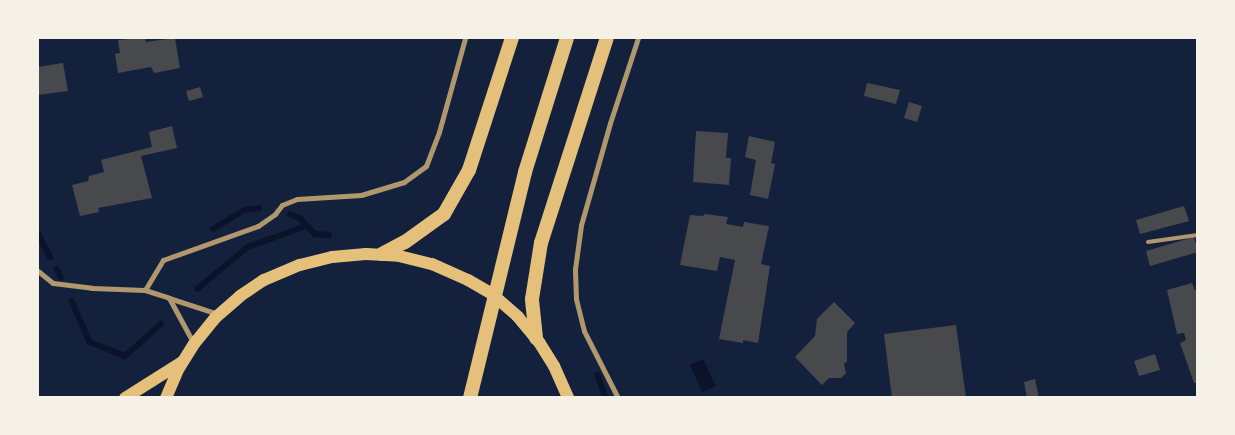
<!DOCTYPE html>
<html>
<head>
<meta charset="utf-8">
<style>
  body { margin:0 }
  #map { position:relative; width:1235px; height:435px; overflow:hidden; background:#14213d; font-family:Mulish,sans-serif }
  div>[style] { position:absolute }
  [style*='--x'] { left:calc(var(--x)*1px); top:calc(var(--y)*1px); width:calc(var(--w)*1px); rotate:calc(var(--a)*1deg) }
  .water>* { inset:0; background:#0b132b }
  .stream>* { height:5.5px; margin:-2.75px; padding:0 2.75px; transform-origin:2.75px; border-radius:2.75px; background:#0b132b }
  .building>* { inset:0; background:#48494c }
  .service>* { height:4px; margin:-2px; padding:0 2px; transform-origin:2px; border-radius:2px; background:#b1986c }
  .minor>* { height:5px; margin:-2.5px; padding:0 2.5px; transform-origin:2.5px; border-radius:2.5px; background:#b1986c }
  .primary>* { height:12px; margin:-6px; padding:0 6px; transform-origin:6px; border-radius:6px; background:#e5c07b }
  .trunk>* { height:14px; margin:-7px; padding:0 7px; transform-origin:7px; border-radius:7px; background:#e5c07b }
  span { translate:-50% -50%; white-space:nowrap; text-align:center; line-height:1.15; -webkit-text-stroke:4px #f6f1e7; paint-order:stroke }
  .frame { position:absolute; inset:0; border:39px solid #f6f1e7; pointer-events:none }
</style>
</head>
<body>
<div id="map">
  <div class="water">
    <div style="clip-path:polygon(703px 359px,716px 386px,702px 392px,690px 365px)"></div>
  </div>
  <div class="stream">
    <div style="--x:290;--y:214;--w:11;--a:22"></div>
    <div style="--x:300;--y:218;--w:22;--a:47"></div>
    <div style="--x:315;--y:234;--w:14;--a:4"></div>
    <div style="--x:213;--y:229;--w:37;--a:-31"></div>
    <div style="--x:245;--y:210;--w:14;--a:-8"></div>
    <div style="--x:38;--y:233;--w:27;--a:63"></div>
    <div style="--x:57;--y:269;--w:9;--a:63"></div>
    <div style="--x:197;--y:289;--w:66;--a:-39.5"></div>
    <div style="--x:248;--y:247;--w:62;--a:-19.9"></div>
    <div style="--x:72;--y:301;--w:45;--a:66.3"></div>
    <div style="--x:90;--y:342;--w:38;--a:22"></div>
    <div style="--x:125;--y:356;--w:48;--a:-41.6"></div>
    <div style="--x:598;--y:375;--w:24;--a:71"></div>
  </div>
  <div class="building">
    <div style="clip-path:polygon(145px 38px,146px 42px,175px 38px,180px 68px,154px 73px,151px 67px,118px 73px,115px 54px,120px 53px,118px 40px)"></div>
    <div style="clip-path:polygon(63px 63px,68px 91px,38px 95px,38px 67px)"></div>
    <div style="clip-path:polygon(867px 83px,900px 90px,896px 104px,864px 96px)"></div>
    <div style="clip-path:polygon(200px 87px,203px 97px,189px 101px,186px 91px)"></div>
    <div style="clip-path:polygon(909px 102px,922px 106px,917px 122px,904px 118px)"></div>
    <div style="clip-path:polygon(172px 126px,177px 148px,141px 156px,152px 198px,98px 208px,99px 212px,80px 216px,72px 185px,88px 181px,89px 176px,104px 172px,101px 160px,152px 147px,149px 132px)"></div>
    <div style="clip-path:polygon(696px 131px,728px 133px,726px 158px,731px 158px,729px 185px,693px 182px)"></div>
    <div style="clip-path:polygon(749px 136px,775px 142px,771px 163px,775px 164px,768px 199px,750px 195px,756px 160px,745px 157px)"></div>
    <div style="clip-path:polygon(1184px 206px,1189px 221px,1140px 234px,1136px 220px)"></div>
    <div style="clip-path:polygon(705px 214px,728px 217px,726px 224px,743px 227px,744px 222px,769px 226px,761px 264px,770px 266px,758px 343px,743px 340px,743px 343px,719px 339px,735px 260px,720px 257px,717px 271px,680px 265px,690px 215px,703px 216px)"></div>
    <div style="clip-path:polygon(1194px 237px,1198px 252px,1150px 266px,1146px 251px)"></div>
    <div style="clip-path:polygon(1192px 283px,1195px 290px,1198px 290px,1198px 383px,1194px 383px,1180px 343px,1186px 340px,1184px 333px,1177px 334px,1167px 290px)"></div>
    <div style="clip-path:polygon(834px 302px,855px 323px,847px 332px,847px 361px,844px 364px,846px 373px,841px 378px,829px 378px,822px 385px,795px 357px,815px 336px,817px 319px)"></div>
    <div style="clip-path:polygon(956px 325px,966px 398px,892px 398px,884px 334px)"></div>
    <div style="clip-path:polygon(1155px 354px,1160px 370px,1139px 376px,1134px 361px)"></div>
    <div style="clip-path:polygon(1035px 379px,1039px 398px,1027px 398px,1024px 382px)"></div>
  </div>
  <div class="service">
    <div style="--x:1148;--y:242;--w:50;--a:-8"></div>
  </div>
  <div class="minor">
    <div style="--x:38;--y:271;--w:19;--a:39"></div>
    <div style="--x:53;--y:283;--w:39;--a:7"></div>
    <div style="--x:92;--y:288;--w:53;--a:2.2"></div>
    <div style="--x:145;--y:290;--w:25;--a:18"></div>
    <div style="--x:145;--y:290;--w:35;--a:-59"></div>
    <div style="--x:163;--y:260;--w:101;--a:-19.7"></div>
    <div style="--x:258;--y:226;--w:21;--a:-35"></div>
    <div style="--x:275;--y:214;--w:11;--a:-52"></div>
    <div style="--x:282;--y:205;--w:16;--a:-22"></div>
    <div style="--x:297;--y:199;--w:64;--a:-3.6"></div>
    <div style="--x:361;--y:195;--w:45;--a:-16.8"></div>
    <div style="--x:404;--y:182;--w:27;--a:-36"></div>
    <div style="--x:426;--y:166;--w:36;--a:-69"></div>
    <div style="--x:439;--y:132;--w:98;--a:-74.5"></div>
    <div style="--x:194;--y:344;--w:52;--a:-118.5"></div>
    <div style="--x:169;--y:298;--w:52;--a:18.1"></div>
    <div style="--x:618;--y:398;--w:75;--a:-116.9"></div>
    <div style="--x:584;--y:331;--w:33;--a:-104"></div>
    <div style="--x:576;--y:299;--w:30;--a:-92"></div>
    <div style="--x:575;--y:269;--w:44;--a:-82.2"></div>
    <div style="--x:581;--y:225;--w:106;--a:-74.1"></div>
    <div style="--x:610;--y:123;--w:89;--a:-71.8"></div>
  </div>
  <div class="primary">
    <div style="--x:125;--y:398;--w:67;--a:-32.3"></div>
    <div style="--x:166;--y:398;--w:33;--a:-67"></div>
    <div style="--x:179;--y:368;--w:28;--a:-58"></div>
    <div style="--x:194;--y:344;--w:33;--a:-51"></div>
    <div style="--x:215;--y:318;--w:33;--a:-41"></div>
    <div style="--x:240;--y:296;--w:29;--a:-34"></div>
    <div style="--x:264;--y:280;--w:39;--a:-23"></div>
    <div style="--x:300;--y:265;--w:33;--a:-14"></div>
    <div style="--x:332;--y:257;--w:34;--a:-5"></div>
    <div style="--x:366;--y:254;--w:33;--a:3"></div>
    <div style="--x:399;--y:256;--w:34;--a:14"></div>
    <div style="--x:432;--y:264;--w:39;--a:24"></div>
    <div style="--x:468;--y:280;--w:28;--a:30"></div>
    <div style="--x:492;--y:294;--w:35;--a:41"></div>
    <div style="--x:518;--y:317;--w:33;--a:50"></div>
    <div style="--x:539;--y:342;--w:28;--a:58"></div>
    <div style="--x:554;--y:366;--w:35;--a:66"></div>
  </div>
  <div class="trunk">
    <div style="--x:382;--y:254;--w:26;--a:-28"></div>
    <div style="--x:405;--y:242;--w:48;--a:-35.7"></div>
    <div style="--x:444;--y:214;--w:51;--a:-60.4"></div>
    <div style="--x:469;--y:170;--w:139;--a:-72"></div>
    <div style="--x:536;--y:338;--w:39;--a:-96"></div>
    <div style="--x:532;--y:299;--w:57;--a:-80.9"></div>
    <div style="--x:541;--y:243;--w:215;--a:-72.2"></div>
    <div style="--x:470;--y:398;--w:233;--a:-76.3"></div>
    <div style="--x:525;--y:172;--w:140;--a:-72.6"></div>
  </div>
  <div class="frame"></div>
</div>
</body>
</html>
